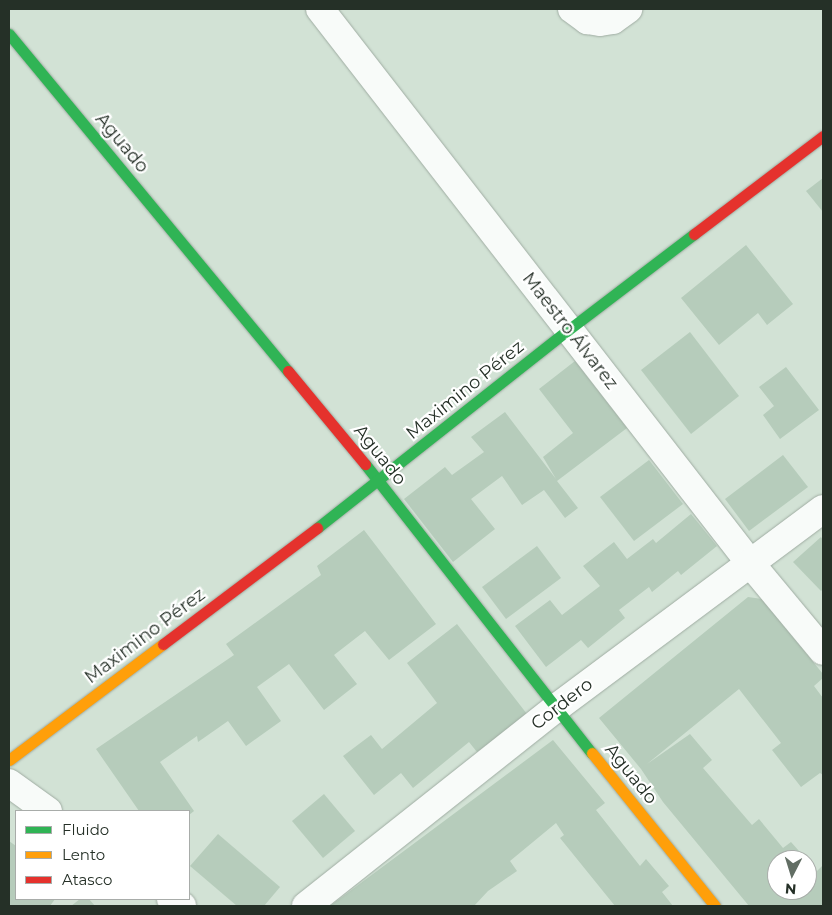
<!DOCTYPE html>
<html>
<head>
<meta charset="utf-8">
<style>
  body { margin:0 }
  #map { position:relative; width:832px; height:915px; overflow:hidden; background:#d2e2d5; font-family:Montserrat,sans-serif }
  div>[style] { position:absolute }
  [style*='--x'] { left:calc(var(--x)*1px); top:calc(var(--y)*1px); width:calc(var(--w)*1px); rotate:calc(var(--a)*1deg) }
  .building>* { inset:0; background:#b6ccbb }
  .roads { filter:drop-shadow(0 0 1px #9faca2) drop-shadow(0 0 1px #9faca2) }
  .street>* { height:28px; margin:-14px; padding:0 14px; transform-origin:14px; border-radius:14px; background:#f8fbf9 }
  .fast>* { height:11px; margin:-5.5px; padding:0 5.5px; transform-origin:5.5px; border-radius:5.5px; background:#30b455 }
  .slow>* { height:11px; margin:-5.5px; padding:0 5.5px; transform-origin:5.5px; border-radius:5.5px; background:#ff9f0a }
  .jam>* { height:11px; margin:-5.5px; padding:0 5.5px; transform-origin:5.5px; border-radius:5.5px; background:#e5322d }
  span { translate:-50% -50%; white-space:nowrap; text-align:center; line-height:1.15; -webkit-text-stroke:4.5px #fff; paint-order:stroke }
  .street-label { font-size:18px; color:#253027 }
  .frame { position:absolute; inset:0; border:10px solid #253027; pointer-events:none }
  .legend { position:absolute; left:15px; top:810px; width:175px; height:90px; box-sizing:border-box; background:#fff; border:1px solid #a8aca9; margin:0; padding:6px 9px; list-style:none; font-size:15px; color:#253027 }
  .legend li { display:flex; align-items:center; gap:10px; height:25px }
  .legend b { width:25px; border:1px solid #a8aca9 }
  .north { position:absolute; left:767px; top:850px; width:50px; height:50px; box-sizing:border-box; background:#fff; border:1px solid #a8aca9; border-radius:50%; rotate:185deg; font-size:14px; font-weight:700; line-height:20px; text-align:center; color:#253027 }
  .north::after { content:''; display:block; margin:auto; width:18px; height:22px; background:#626e64; clip-path:polygon(50% 0,100% 100%,50% 72%,0 100%) }
</style>
</head>
<body>
<div id="map">
  <div class="building">
    <div style="clip-path:polygon(823px 178px,823px 212px,806px 191px)"></div>
    <div style="clip-path:polygon(746px 245px,793px 304px,767px 325px,758px 313px,719px 345px,681px 298px)"></div>
    <div style="clip-path:polygon(690px 332px,739px 396px,691px 434px,641px 370px)"></div>
    <div style="clip-path:polygon(575px 361px,627px 428px,557px 481px,578px 508px,565px 518px,544px 490px,522px 505px,502px 476px,471px 499px,495px 529px,453px 562px,404px 499px,445px 467px,452px 475px,484px 452px,471px 437px,505px 412px,556px 479px,543px 457px,573px 433px,539px 389px)"></div>
    <div style="clip-path:polygon(786px 367px,819px 410px,780px 439px,763px 415px,774px 406px,759px 387px)"></div>
    <div style="clip-path:polygon(783px 455px,808px 487px,749px 531px,725px 499px)"></div>
    <div style="clip-path:polygon(649px 460px,683px 504px,634px 541px,600px 497px)"></div>
    <div style="clip-path:polygon(691px 514px,717px 546px,681px 575px,678px 571px,652px 592px,649px 587px,619px 610px,625px 618px,588px 648px,581px 640px,546px 667px,515px 626px,550px 600px,562px 615px,600px 586px,583px 566px,614px 542px,627px 559px,653px 539px,656px 543px)"></div>
    <div style="clip-path:polygon(364px 530px,436px 624px,389px 660px,365px 631px,334px 655px,357px 684px,324px 710px,289px 664px,257px 687px,281px 721px,246px 746px,228px 721px,198px 742px,197px 736px,160px 762px,194px 811px,189px 815px,189px 811px,139px 811px,96px 749px,234px 655px,226px 644px,321px 575px,317px 566px)"></div>
    <div style="clip-path:polygon(821px 537px,823px 540px,823px 589px,821px 591px,793px 562px)"></div>
    <div style="clip-path:polygon(537px 546px,561px 578px,506px 619px,482px 587px)"></div>
    <div style="clip-path:polygon(748px 597px,762px 599px,823px 674px,823px 678px,814px 686px,823px 698px,823px 775px,820px 773px,801px 787px,772px 750px,781px 743px,739px 689px,647px 764px,690px 734px,712px 760px,703px 768px,752px 825px,759px 819px,783px 848px,791px 842px,807px 860px,777px 860px,777px 890px,807px 890px,807px 860px,817px 871px,823px 865px,823px 906px,749px 906px,663px 802px,641px 769px,599px 718px)"></div>
    <div style="clip-path:polygon(457px 624px,527px 714px,477px 752px,469px 742px,413px 788px,401px 773px,374px 795px,343px 756px,371px 735px,382px 749px,437px 703px,407px 663px)"></div>
    <div style="clip-path:polygon(553px 740px,605px 803px,596px 810px,640px 866px,646px 859px,669px 886px,662px 892px,673px 906px,615px 906px,560px 838px,564px 835px,556px 823px,510px 861px,517px 871px,488px 891px,474px 906px,330px 906px)"></div>
    <div style="clip-path:polygon(324px 794px,355px 831px,323px 858px,292px 821px)"></div>
    <div style="clip-path:polygon(218px 834px,280px 887px,264px 906px,237px 906px,190px 866px)"></div>
    <div style="clip-path:polygon(9px 841px,16px 846px,16px 899px,55px 899px,50px 906px,9px 906px)"></div>
    <div style="clip-path:polygon(80px 899px,89px 899px,95px 906px,71px 906px)"></div>
  </div>
  <div class="roads">
    <div class="street">
      <div style="--x:320;--y:9;--w:701;--a:52.18"></div>
      <div style="--x:750;--y:563;--w:114;--a:50.3"></div>
      <div style="--x:572;--y:9;--w:19;--a:36"></div>
      <div style="--x:587;--y:20;--w:13;--a:9"></div>
      <div style="--x:600;--y:22;--w:13;--a:-9"></div>
      <div style="--x:613;--y:20;--w:19;--a:-36"></div>
      <div style="--x:9;--y:783;--w:48;--a:35.7"></div>
      <div style="--x:171;--y:899;--w:13;--a:32"></div>
      <div style="--x:306;--y:906;--w:319;--a:-38.4"></div>
      <div style="--x:556;--y:708;--w:333;--a:-36.7"></div>
    </div>
    <div class="fast">
      <div style="--x:9;--y:34;--w:438;--a:50.4"></div>
      <div style="--x:365;--y:464;--w:367;--a:51.9"></div>
      <div style="--x:317;--y:528;--w:320;--a:-38.3"></div>
      <div style="--x:568;--y:330;--w:158;--a:-37.3"></div>
    </div>
    <div class="slow">
      <div style="--x:592;--y:753;--w:196;--a:51.2"></div>
      <div style="--x:9;--y:760;--w:193;--a:-37"></div>
    </div>
    <div class="jam">
      <div style="--x:694;--y:234;--w:162;--a:-37.2"></div>
      <div style="--x:288;--y:371;--w:121;--a:50.4"></div>
      <div style="--x:163;--y:644;--w:193;--a:-37"></div>
    </div>
  </div>
  <div class="street-label">
    <span style="left:122px;top:143px;rotate:50deg">Aguado</span>
    <span style="left:570px;top:331px;rotate:52deg">Maestro Álvarez</span>
    <span style="left:465px;top:390px;rotate:-39deg">Maximino Pérez</span>
    <span style="left:380px;top:455px;rotate:51deg">Aguado</span>
    <span style="left:145px;top:636px;rotate:-37deg">Maximino Pérez</span>
    <span style="left:562px;top:704px;rotate:-38deg">Cordero</span>
    <span style="left:631px;top:774px;rotate:51deg">Aguado</span>
  </div>
  <div class="frame"></div>
  <ul class="legend">
  <li><b style="height:6px;background:#30b455"></b>Fluido</li>
  <li><b style="height:6px;background:#ff9f0a"></b>Lento</li>
  <li><b style="height:6px;background:#e5322d"></b>Atasco</li>
  </ul>
  <div class="north">N</div>
</div>
</body>
</html>
